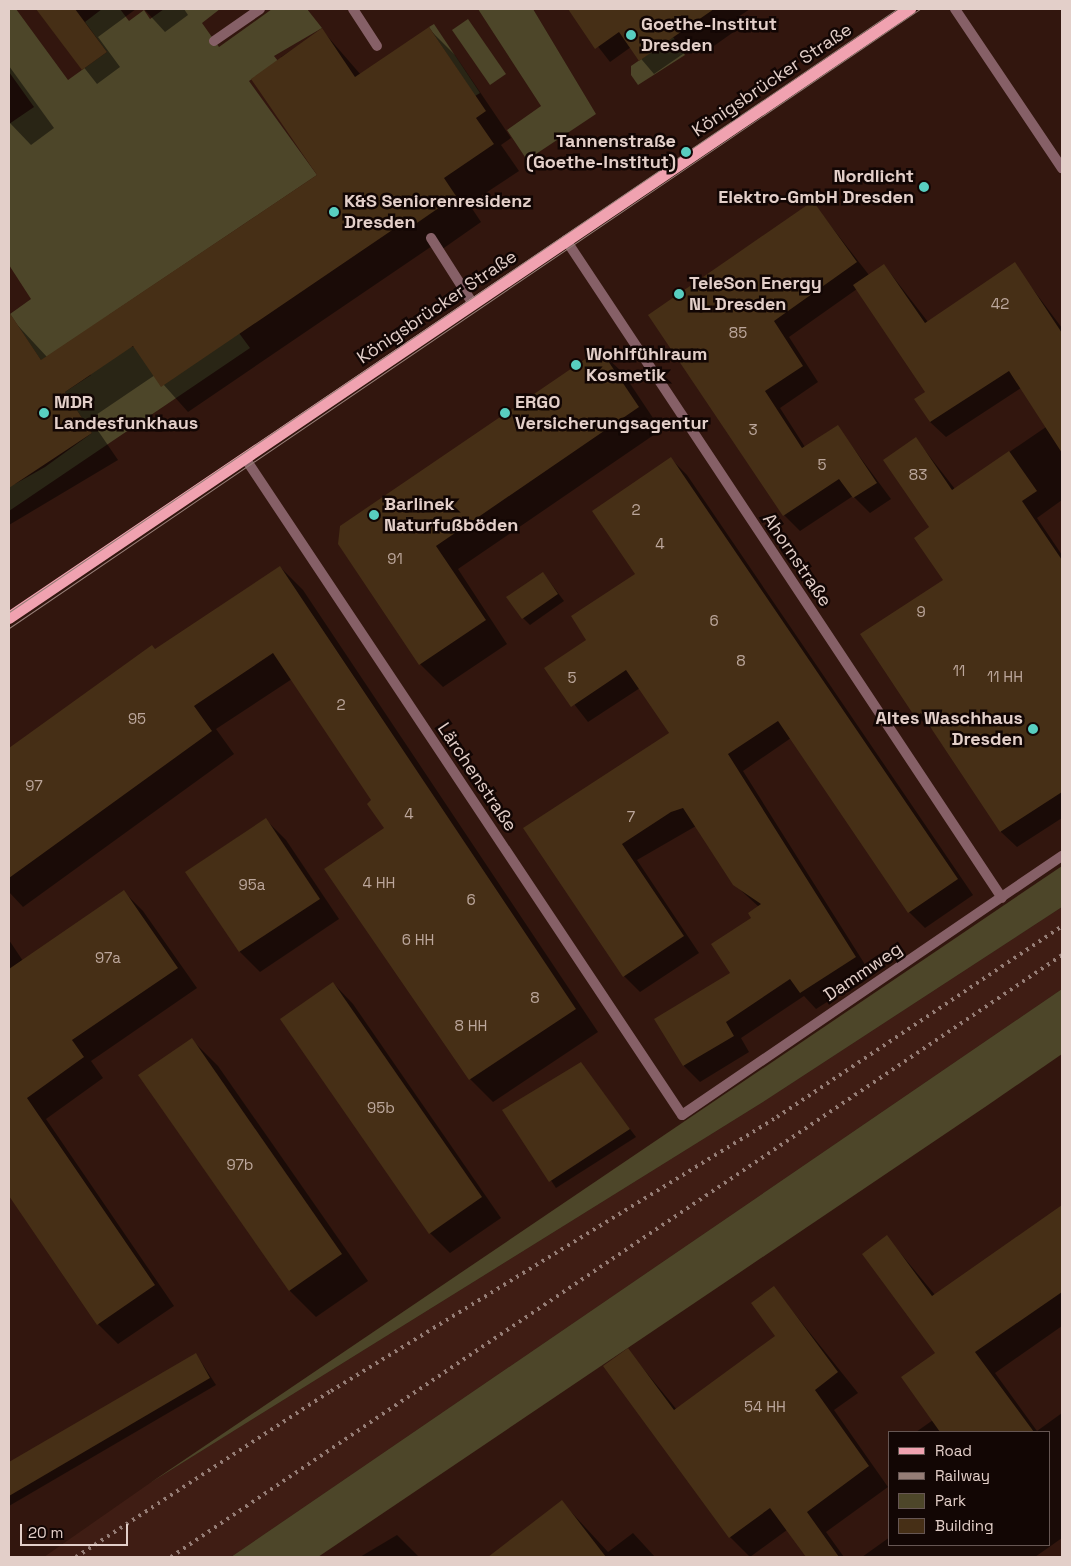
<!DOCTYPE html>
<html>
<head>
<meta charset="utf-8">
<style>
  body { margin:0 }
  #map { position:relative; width:1071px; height:1566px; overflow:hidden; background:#32160e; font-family:"Space Grotesk",sans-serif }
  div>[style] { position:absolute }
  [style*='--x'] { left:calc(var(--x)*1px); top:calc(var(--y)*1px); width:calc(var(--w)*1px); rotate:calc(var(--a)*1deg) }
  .built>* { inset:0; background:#3f1d14 }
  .green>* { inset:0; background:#4d4629 }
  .shadow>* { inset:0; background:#0007 }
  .building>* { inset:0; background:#462f16 }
  .service>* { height:10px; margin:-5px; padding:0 5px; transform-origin:5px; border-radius:5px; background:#866067 }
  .minor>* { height:10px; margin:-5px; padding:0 5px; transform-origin:5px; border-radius:5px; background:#866067 }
  .primary>* { height:12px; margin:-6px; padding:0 6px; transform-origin:6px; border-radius:6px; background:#f0a2b0 }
  .tram>* { height:1px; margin:-0.5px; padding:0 0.5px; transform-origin:0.5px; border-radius:0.5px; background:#957d76 }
  .rail>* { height:4px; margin-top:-2px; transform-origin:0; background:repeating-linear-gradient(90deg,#957d76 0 2.5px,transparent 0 7.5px) }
  .dots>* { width:14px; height:14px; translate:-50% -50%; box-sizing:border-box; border:2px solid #120604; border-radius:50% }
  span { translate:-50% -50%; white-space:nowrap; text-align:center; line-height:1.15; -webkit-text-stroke:5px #120604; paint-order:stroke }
  .number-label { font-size:15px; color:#bca79c }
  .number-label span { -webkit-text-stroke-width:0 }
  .poi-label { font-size:18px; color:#e3cfc9; font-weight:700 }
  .left { translate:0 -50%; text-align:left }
  .right { translate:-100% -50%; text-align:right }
  .street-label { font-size:18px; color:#e3cfc9 }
  .frame { position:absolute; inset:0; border:10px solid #e3cfc9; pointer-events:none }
  .legend { position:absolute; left:888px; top:1431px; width:162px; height:115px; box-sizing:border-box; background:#120604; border:1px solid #665653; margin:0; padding:6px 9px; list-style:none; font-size:15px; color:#e3cfc9 }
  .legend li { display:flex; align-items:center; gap:10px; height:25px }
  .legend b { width:25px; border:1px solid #665653 }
  .scale { position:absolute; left:20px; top:1524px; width:108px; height:22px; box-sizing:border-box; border:2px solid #e3cfc9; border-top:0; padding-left:6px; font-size:15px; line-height:18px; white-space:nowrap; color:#e3cfc9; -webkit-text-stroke:4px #120604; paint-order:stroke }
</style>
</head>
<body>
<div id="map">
  <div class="built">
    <div style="clip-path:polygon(1062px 907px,1062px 989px,231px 1557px,44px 1557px,150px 1483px,763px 1102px)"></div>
  </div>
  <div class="green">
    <div style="clip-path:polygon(9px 9px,16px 9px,68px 80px,107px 52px,85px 22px,102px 9px,120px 9px,129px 21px,144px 10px,150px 19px,164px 9px,220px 9px,202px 23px,219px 47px,272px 9px,307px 9px,322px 28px,274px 56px,278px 61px,249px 81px,317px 175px,109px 315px,131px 347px,239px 333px,250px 348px,9px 511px,9px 482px,15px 484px,45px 467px,92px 433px,65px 392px,91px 375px,68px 342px,55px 381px,10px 314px,31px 299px,9px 265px,9px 124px,34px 107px,9px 72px)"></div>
    <div style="clip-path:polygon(478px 9px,533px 9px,596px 114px,527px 160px,507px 130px,541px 106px)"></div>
    <div style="clip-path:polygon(468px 19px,506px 74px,490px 85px,452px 30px)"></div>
    <div style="clip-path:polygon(434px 24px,480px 93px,475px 96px,429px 27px)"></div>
    <div style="clip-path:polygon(673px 37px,685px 55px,638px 85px,631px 75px,631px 66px)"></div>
    <div style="clip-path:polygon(1062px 866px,1062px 907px,763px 1102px,150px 1483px)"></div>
    <div style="clip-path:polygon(1062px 989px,1062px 1054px,988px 1105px,318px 1557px,231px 1557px)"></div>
  </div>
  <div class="shadow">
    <div style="clip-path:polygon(38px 9px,136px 9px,98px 37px,120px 67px,97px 84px)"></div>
    <div style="clip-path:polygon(144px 9px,184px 9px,188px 15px,165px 32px)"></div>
    <div style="clip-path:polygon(569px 9px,750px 9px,729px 23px,735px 31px,711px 48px,703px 40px,654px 74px,631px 47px,610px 62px)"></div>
    <div style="clip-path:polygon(429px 29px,455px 55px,511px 138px,501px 145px,519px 171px,469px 204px,481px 222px,441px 250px,435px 244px,188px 412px,155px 375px,90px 419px,118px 460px,9px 525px,9px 316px,47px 357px,318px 176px,326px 121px,281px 57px,322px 30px,361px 75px)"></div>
    <div style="clip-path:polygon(9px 66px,54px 128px,31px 145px,9px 122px)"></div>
    <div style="clip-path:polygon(813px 203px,869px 275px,884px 265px,928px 322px,1014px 264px,1062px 328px,1062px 500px,1037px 518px,1062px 555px,1062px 818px,1017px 847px,1001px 832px,934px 731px,916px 716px,945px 581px,916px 439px,955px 489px,1046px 427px,1021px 388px,946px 437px,930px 422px,927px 392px,857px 289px,789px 337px,818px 382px,780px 408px,805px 447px,837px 426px,891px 499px,870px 513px,853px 496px,800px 531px,784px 515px,650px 316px)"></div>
    <div style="clip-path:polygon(600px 351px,623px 373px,661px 430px,458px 569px,507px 644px,443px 687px,420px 664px,339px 543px)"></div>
    <div style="clip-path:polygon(671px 459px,687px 475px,973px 895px,925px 928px,909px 912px,791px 738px,743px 771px,871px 974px,816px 1009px,804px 996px,741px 1038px,749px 1052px,700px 1082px,684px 1066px,656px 1019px,732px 973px,759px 907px,734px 884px,696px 826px,637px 860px,699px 953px,640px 992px,624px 976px,524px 828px,670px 734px,640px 688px,588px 722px,546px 668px,588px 641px,637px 574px)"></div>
    <div style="clip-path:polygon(280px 567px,303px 590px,598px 1032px,493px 1102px,470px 1079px,326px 870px,386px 829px,373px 801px,292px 679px,216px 729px,234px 754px,23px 907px,9px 892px,9px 749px,152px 647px,155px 650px)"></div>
    <div style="clip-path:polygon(543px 573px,564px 601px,530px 625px,523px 618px)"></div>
    <div style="clip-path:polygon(265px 819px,286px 840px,339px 919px,260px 972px,240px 952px,186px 872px)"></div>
    <div style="clip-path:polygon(123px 891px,143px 911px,197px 988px,91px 1061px,103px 1078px,46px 1119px,174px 1306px,118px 1344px,98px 1324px,9px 1193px,9px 940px,23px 961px)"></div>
    <div style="clip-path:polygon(333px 983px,353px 1004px,501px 1218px,450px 1253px,430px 1233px)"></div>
    <div style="clip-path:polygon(192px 1040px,218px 1066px,368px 1281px,316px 1317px,290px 1291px,140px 1076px)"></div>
    <div style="clip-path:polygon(581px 1064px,636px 1137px,556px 1188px,504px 1110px)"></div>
    <div style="clip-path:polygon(1062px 1208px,1062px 1326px,995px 1373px,1037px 1431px,1062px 1413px,1062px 1538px,1035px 1557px,862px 1557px,890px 1537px,890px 1545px,1050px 1545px,1050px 1432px,916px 1432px,933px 1420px,937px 1353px,887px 1237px,935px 1295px)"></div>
    <div style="clip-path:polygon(774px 1288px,858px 1393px,834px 1410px,888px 1487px,826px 1532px,844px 1557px,807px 1557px,787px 1530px,750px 1557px,730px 1537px,628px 1350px,677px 1410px,777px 1336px)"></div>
    <div style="clip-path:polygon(196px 1354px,216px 1385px,9px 1506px,9px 1464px)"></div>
    <div style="clip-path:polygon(562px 1502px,608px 1552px,633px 1533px,655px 1557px,493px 1557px)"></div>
    <div style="clip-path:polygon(397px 1535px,419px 1557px,360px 1557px)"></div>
  </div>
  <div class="building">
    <div style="clip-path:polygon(36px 9px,75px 9px,107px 52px,82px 70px)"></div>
    <div style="clip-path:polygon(568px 9px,714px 9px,639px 61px,619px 32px,595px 49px)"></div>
    <div style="clip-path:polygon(429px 27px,486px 111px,476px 118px,494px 144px,444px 178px,456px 196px,414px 225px,410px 218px,161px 387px,133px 346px,65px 392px,92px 433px,9px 488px,9px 312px,41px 360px,317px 175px,251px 79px,322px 28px,355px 77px)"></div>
    <div style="clip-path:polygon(813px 201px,857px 262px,774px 321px,803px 366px,765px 391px,802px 448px,838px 425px,877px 483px,853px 498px,839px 479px,783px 516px,648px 315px)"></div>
    <div style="clip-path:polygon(1015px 262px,1062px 333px,1062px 453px,1009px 371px,930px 422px,914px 399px,925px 392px,853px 285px,884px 264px,925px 323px)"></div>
    <div style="clip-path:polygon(600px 349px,639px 407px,436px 546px,486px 620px,419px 665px,338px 544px,340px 526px)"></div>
    <div style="clip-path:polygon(916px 437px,952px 490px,1009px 451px,1037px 491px,1022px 501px,1062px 560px,1062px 792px,1000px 832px,921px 713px,915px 717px,860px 634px,943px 580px,914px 538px,929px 527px,883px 460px)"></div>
    <div style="clip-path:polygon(671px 457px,958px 879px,908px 913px,778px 721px,728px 754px,856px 957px,800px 993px,790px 979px,726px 1022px,734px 1036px,683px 1066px,654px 1019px,730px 973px,711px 944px,751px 918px,748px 913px,761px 904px,733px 885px,683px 808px,671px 812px,622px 844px,684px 936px,623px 977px,523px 828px,669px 733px,626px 670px,571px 707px,544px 668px,586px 640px,571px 616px,635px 574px,592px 511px)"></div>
    <div style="clip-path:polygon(280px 566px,576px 1009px,469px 1080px,324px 869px,384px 828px,367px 804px,371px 800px,273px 653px,194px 706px,212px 731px,9px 878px,9px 748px,152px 645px,155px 649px)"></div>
    <div style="clip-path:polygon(543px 572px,558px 594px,522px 619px,506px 597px)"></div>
    <div style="clip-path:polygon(266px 818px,320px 899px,239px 952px,185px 872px)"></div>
    <div style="clip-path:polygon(124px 890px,178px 968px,72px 1040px,84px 1057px,27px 1098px,155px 1285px,97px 1325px,9px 1196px,9px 969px)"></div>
    <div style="clip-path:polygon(333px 982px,482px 1197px,429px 1234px,280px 1019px)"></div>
    <div style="clip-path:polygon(192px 1038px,342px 1254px,289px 1291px,138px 1075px)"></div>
    <div style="clip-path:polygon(581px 1062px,630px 1129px,549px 1182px,502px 1110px)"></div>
    <div style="clip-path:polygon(1062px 1205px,1062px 1292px,975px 1352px,1034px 1432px,940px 1432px,901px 1377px,935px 1353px,862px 1254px,887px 1235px,932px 1296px)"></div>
    <div style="clip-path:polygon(774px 1286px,838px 1372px,815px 1390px,869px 1466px,807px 1512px,839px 1557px,806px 1557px,770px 1508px,729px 1538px,603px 1366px,628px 1348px,674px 1410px,775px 1336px,751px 1303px)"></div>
    <div style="clip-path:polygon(196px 1353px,210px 1378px,9px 1496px,9px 1462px)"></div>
    <div style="clip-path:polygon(562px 1500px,606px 1557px,488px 1557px)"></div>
  </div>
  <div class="service">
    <div style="--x:353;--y:9;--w:44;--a:57"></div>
    <div style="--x:214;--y:41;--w:56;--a:-34.8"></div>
    <div style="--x:431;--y:238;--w:78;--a:57.5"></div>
  </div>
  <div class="minor">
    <div style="--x:955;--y:9;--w:192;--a:56.1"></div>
    <div style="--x:566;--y:240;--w:789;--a:56.47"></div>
    <div style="--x:245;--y:458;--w:789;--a:56.37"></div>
    <div style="--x:682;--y:1115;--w:460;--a:-34.3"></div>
  </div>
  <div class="primary">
    <div style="--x:9;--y:618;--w:1088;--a:-34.06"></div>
  </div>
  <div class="tram">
    <div style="--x:9;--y:612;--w:1073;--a:-34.18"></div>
    <div style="--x:9;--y:628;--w:1101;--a:-34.2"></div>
  </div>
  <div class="rail">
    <div style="--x:76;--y:1557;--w:304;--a:-33.1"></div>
    <div style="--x:331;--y:1391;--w:523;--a:-31.56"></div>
    <div style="--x:777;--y:1117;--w:343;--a:-33.8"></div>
    <div style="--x:171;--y:1557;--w:1075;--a:-34.04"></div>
  </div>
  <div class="dots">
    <div style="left:631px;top:35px;background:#58cec0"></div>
    <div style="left:686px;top:152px;background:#58cec0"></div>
    <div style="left:924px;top:187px;background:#58cec0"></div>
    <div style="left:334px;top:212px;background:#58cec0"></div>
    <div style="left:679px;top:294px;background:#58cec0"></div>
    <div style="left:576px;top:365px;background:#58cec0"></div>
    <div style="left:44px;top:413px;background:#58cec0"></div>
    <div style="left:505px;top:413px;background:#58cec0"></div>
    <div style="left:374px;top:515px;background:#58cec0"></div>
    <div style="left:1033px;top:729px;background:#58cec0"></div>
  </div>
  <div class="number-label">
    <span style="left:1000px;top:304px">42</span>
    <span style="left:738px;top:333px">85</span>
    <span style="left:753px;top:430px">3</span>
    <span style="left:822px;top:465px">5</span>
    <span style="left:918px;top:475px">83</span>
    <span style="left:636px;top:510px">2</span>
    <span style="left:660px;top:544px">4</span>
    <span style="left:395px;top:559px">91</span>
    <span style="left:921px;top:612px">9</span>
    <span style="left:714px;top:621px">6</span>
    <span style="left:741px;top:661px">8</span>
    <span style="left:959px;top:671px">11</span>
    <span style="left:1005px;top:677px">11 HH</span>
    <span style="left:572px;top:678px">5</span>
    <span style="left:341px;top:705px">2</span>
    <span style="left:137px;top:719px">95</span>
    <span style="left:34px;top:786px">97</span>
    <span style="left:409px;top:814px">4</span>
    <span style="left:631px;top:817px">7</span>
    <span style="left:379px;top:883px">4 HH</span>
    <span style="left:252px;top:885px">95a</span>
    <span style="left:471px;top:900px">6</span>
    <span style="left:418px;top:940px">6 HH</span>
    <span style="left:108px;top:958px">97a</span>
    <span style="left:535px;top:998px">8</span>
    <span style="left:471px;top:1026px">8 HH</span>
    <span style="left:381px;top:1108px">95b</span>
    <span style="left:240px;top:1165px">97b</span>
    <span style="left:765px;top:1407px">54 HH</span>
  </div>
  <div class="poi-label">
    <span class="left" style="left:641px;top:35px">Goethe-Institut<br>Dresden</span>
    <span class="right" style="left:676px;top:152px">Tannenstraße<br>(Goethe-Institut)</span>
    <span class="right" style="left:914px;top:187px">Nordlicht<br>Elektro-GmbH Dresden</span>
    <span class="left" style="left:344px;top:212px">K&amp;S Seniorenresidenz<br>Dresden</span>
    <span class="left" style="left:689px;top:294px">TeleSon Energy<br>NL Dresden</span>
    <span class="left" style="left:586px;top:365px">Wohlfühlraum<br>Kosmetik</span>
    <span class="left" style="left:54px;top:413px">MDR<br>Landesfunkhaus</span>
    <span class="left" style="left:515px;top:413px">ERGO<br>Versicherungsagentur</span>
    <span class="left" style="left:384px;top:515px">Barlinek<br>Naturfußböden</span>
    <span class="right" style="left:1023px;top:729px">Altes Waschhaus<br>Dresden</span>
  </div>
  <div class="street-label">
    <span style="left:772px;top:80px;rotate:-34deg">Königsbrücker Straße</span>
    <span style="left:437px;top:307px;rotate:-34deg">Königsbrücker Straße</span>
    <span style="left:797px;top:560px;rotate:56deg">Ahornstraße</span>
    <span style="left:477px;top:777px;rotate:56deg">Lärchenstraße</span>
    <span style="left:863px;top:972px;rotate:-34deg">Dammweg</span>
  </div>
  <div class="frame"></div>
  <ul class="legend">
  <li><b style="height:6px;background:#f0a2b0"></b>Road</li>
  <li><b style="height:6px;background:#957d76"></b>Railway</li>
  <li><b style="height:14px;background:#4d4629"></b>Park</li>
  <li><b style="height:14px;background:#462f16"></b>Building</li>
  </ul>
  <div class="scale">20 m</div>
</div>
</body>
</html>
